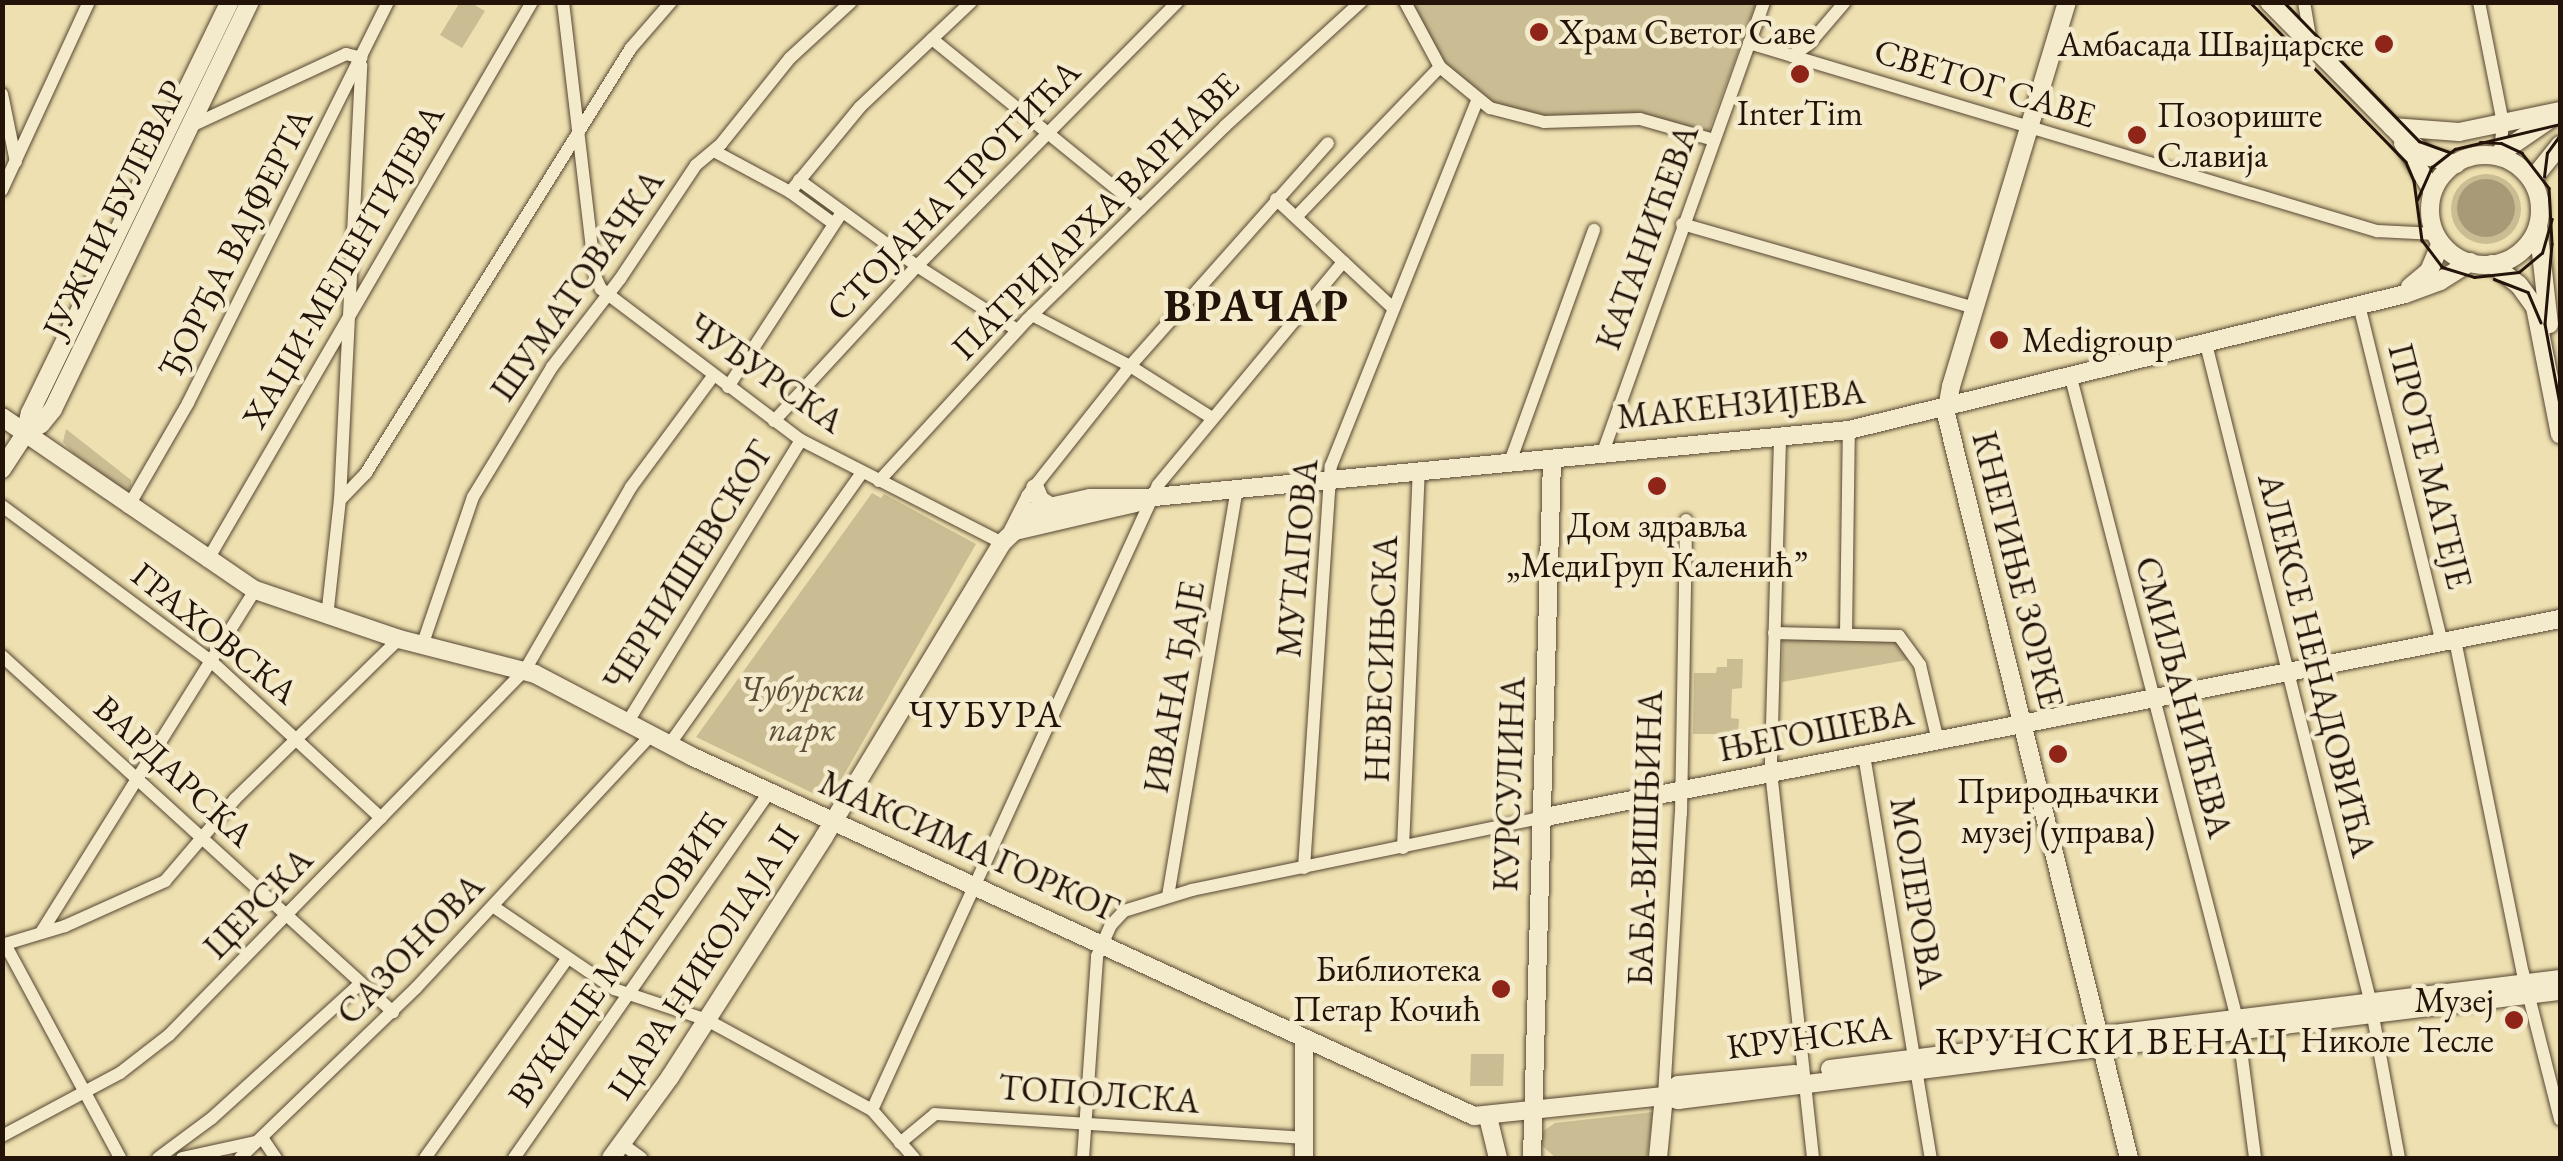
<!DOCTYPE html>
<html>
<head>
<meta charset="utf-8">
<style>
  body { margin:0 }
  #map { position:relative; width:2563px; height:1161px; overflow:hidden; background:#eee0b0; font-family:"EB Garamond",serif }
  div>[style] { position:absolute }
  [style*='--x'] { left:calc(var(--x)*1px); top:calc(var(--y)*1px); width:calc(var(--w)*1px); rotate:calc(var(--a)*1deg) }
  .green>* { inset:0; background:#cbbd93 }
  .round { border-radius:50% }
  .water>* { inset:0; background:#a99a77 }
  .roads { filter:drop-shadow(0 0 2px #564632) drop-shadow(0 0 2px #564632) }
  .street>* { height:12px; margin:-6px; padding:0 6px; transform-origin:6px; border-radius:6px; background:#f4ebcc }
  .secondary>* { height:18px; margin:-9px; padding:0 9px; transform-origin:9px; border-radius:9px; background:#f4ebcc }
  .secondary>.ring { margin:-9px; padding:0; box-sizing:content-box; background:none; border:18px solid #f4ebcc; border-radius:50% }
  .tram>* { height:2.5px; margin:-1.25px; padding:0 1.25px; transform-origin:1.25px; border-radius:1.25px; background:#231308 }
  .dots>* { width:28px; height:28px; translate:-50% -50%; box-sizing:border-box; border:5px solid #f4ebcc; border-radius:50% }
  span { translate:-50% -50%; white-space:nowrap; text-align:center; line-height:1.15; -webkit-text-stroke:9px #f4ebcc; paint-order:stroke }
  .poi-label { font-size:35px; color:#231308 }
  .left { translate:0 -50%; text-align:left }
  .right { translate:-100% -50%; text-align:right }
  .street-label { font-size:35px; color:#231308 }
  .park-label { font-size:35px; color:#5e4e39; font-style:italic }
  .neighbourhood-label { font-size:38px; color:#231308; letter-spacing:2.5px }
  .district-label { font-size:45px; color:#231308; font-weight:700; letter-spacing:2.5px }
  .frame { position:absolute; inset:0; border:5px solid #231308; pointer-events:none }
</style>
</head>
<body>
<div id="map">
  <div class="green">
    <div style="clip-path:polygon(460px 2px,471px 3px,485px 11px,462px 48px,440px 35px)"></div>
    <div style="clip-path:polygon(1405px 3px,1756px 3px,1706px 138px,1654px 122px,1508px 115px,1452px 80px)"></div>
    <div class="round" style="left:2451px;top:174px;width:70px;height:70px"></div>
    <div style="clip-path:polygon(66px 429px,131px 480px,131px 486px,126px 492px,73px 453px,63px 442px)"></div>
    <div style="clip-path:polygon(872px 493px,881px 498px,884px 494px,976px 544px,829px 801px,696px 737px)"></div>
    <div style="clip-path:polygon(1783px 638px,1893px 639px,1913px 659px,1782px 682px)"></div>
    <div style="clip-path:polygon(1727px 659px,1743px 659px,1742px 688px,1732px 689px,1731px 718px,1739px 719px,1738px 734px,1693px 734px,1694px 673px,1716px 673px,1717px 667px,1727px 667px)"></div>
    <div style="clip-path:polygon(1471px 1054px,1504px 1054px,1503px 1086px,1470px 1086px)"></div>
    <div style="clip-path:polygon(1653px 1112px,1647px 1158px,1556px 1158px,1540px 1144px,1543px 1131px,1555px 1123px)"></div>
  </div>
  <div class="water">
    <div class="round" style="left:2457px;top:179px;width:58px;height:58px"></div>
  </div>
  <div class="roads">
    <div class="street">
      <div style="--x:563;--y:2;--w:276;--a:83.3"></div>
      <div style="--x:595;--y:276;--w:14;--a:65"></div>
      <div style="--x:601;--y:289;--w:251;--a:37.1"></div>
      <div style="--x:801;--y:440;--w:226;--a:27.1"></div>
      <div style="--x:1405;--y:2;--w:74;--a:61.7"></div>
      <div style="--x:1440;--y:67;--w:65;--a:39.4"></div>
      <div style="--x:1490;--y:108;--w:56;--a:14.5"></div>
      <div style="--x:1544;--y:122;--w:96;--a:-1.8"></div>
      <div style="--x:1640;--y:119;--w:77;--a:15.8"></div>
      <div style="--x:2304;--y:2;--w:42;--a:80.3"></div>
      <div style="--x:2479;--y:2;--w:123;--a:78.8"></div>
      <div style="--x:2503;--y:123;--w:29;--a:96"></div>
      <div style="--x:932;--y:39;--w:269;--a:39.1"></div>
      <div style="--x:1749;--y:43;--w:656;--a:16.67"></div>
      <div style="--x:2377;--y:231;--w:59;--a:2.9"></div>
      <div style="--x:1792;--y:56;--w:21;--a:-35"></div>
      <div style="--x:1809;--y:44;--w:55;--a:-49.4"></div>
      <div style="--x:2;--y:94;--w:69;--a:78.4"></div>
      <div style="--x:191;--y:126;--w:171;--a:-24.9"></div>
      <div style="--x:346;--y:54;--w:16;--a:14"></div>
      <div style="--x:714;--y:151;--w:86;--a:28.3"></div>
      <div style="--x:790;--y:192;--w:54;--a:36"></div>
      <div style="--x:799;--y:180;--w:146;--a:36.1"></div>
      <div style="--x:917;--y:266;--w:119;--a:32.6"></div>
      <div style="--x:2;--y:190;--w:207;--a:-65.2"></div>
      <div style="--x:790;--y:192;--w:110;--a:-50.5"></div>
      <div style="--x:860;--y:107;--w:153;--a:-43.4"></div>
      <div style="--x:1276;--y:199;--w:160;--a:43"></div>
      <div style="--x:1296;--y:217;--w:208;--a:-46.2"></div>
      <div style="--x:1682;--y:224;--w:304;--a:16"></div>
      <div style="--x:2359;--y:305;--w:347;--a:76.2"></div>
      <div style="--x:1032;--y:315;--w:110;--a:27.5"></div>
      <div style="--x:1130;--y:366;--w:97;--a:32.4"></div>
      <div style="--x:2206;--y:344;--w:676;--a:75.96"></div>
      <div style="--x:2370;--y:1000;--w:161;--a:79.6"></div>
      <div style="--x:2071;--y:378;--w:662;--a:75.48"></div>
      <div style="--x:2237;--y:1019;--w:140;--a:82.6"></div>
      <div style="--x:728;--y:387;--w:209;--a:-56.9"></div>
      <div style="--x:774;--y:421;--w:211;--a:-47.3"></div>
      <div style="--x:917;--y:266;--w:371;--a:-45.4"></div>
      <div style="--x:1780;--y:439;--w:332;--a:91.6"></div>
      <div style="--x:1771;--y:771;--w:389;--a:83.8"></div>
      <div style="--x:1603;--y:452;--w:478;--a:-70.3"></div>
      <div style="--x:1510;--y:462;--w:247;--a:-70.1"></div>
      <div style="--x:879;--y:481;--w:219;--a:-47.4"></div>
      <div style="--x:1027;--y:320;--w:277;--a:-44.4"></div>
      <div style="--x:1225;--y:126;--w:184;--a:-42.4"></div>
      <div style="--x:340;--y:500;--w:37;--a:-46"></div>
      <div style="--x:366;--y:473;--w:501;--a:-58.06"></div>
      <div style="--x:631;--y:48;--w:61;--a:-49"></div>
      <div style="--x:2;--y:506;--w:262;--a:36.6"></div>
      <div style="--x:212;--y:662;--w:230;--a:42.7"></div>
      <div style="--x:128;--y:507;--w:120;--a:-60"></div>
      <div style="--x:188;--y:403;--w:448;--a:-63.5"></div>
      <div style="--x:1010;--y:530;--w:38;--a:-63"></div>
      <div style="--x:1027;--y:496;--w:166;--a:-51.6"></div>
      <div style="--x:1130;--y:366;--w:298;--a:-48.4"></div>
      <div style="--x:207;--y:561;--w:647;--a:-59.83"></div>
      <div style="--x:327;--y:617;--w:118;--a:-83.7"></div>
      <div style="--x:340;--y:500;--w:435;--a:-87.2"></div>
      <div style="--x:1774;--y:633;--w:125;--a:1.4"></div>
      <div style="--x:1899;--y:636;--w:36;--a:54"></div>
      <div style="--x:1920;--y:665;--w:78;--a:76.7"></div>
      <div style="--x:1846;--y:634;--w:204;--a:-89.2"></div>
      <div style="--x:2455;--y:640;--w:340;--a:78.5"></div>
      <div style="--x:2523;--y:973;--w:151;--a:75.8"></div>
      <div style="--x:422;--y:646;--w:157;--a:-71.1"></div>
      <div style="--x:473;--y:497;--w:152;--a:-58.7"></div>
      <div style="--x:552;--y:367;--w:111;--a:-52.3"></div>
      <div style="--x:620;--y:279;--w:137;--a:-56.3"></div>
      <div style="--x:696;--y:165;--w:33;--a:-40"></div>
      <div style="--x:721;--y:144;--w:110;--a:-51.3"></div>
      <div style="--x:790;--y:58;--w:83;--a:-42.6"></div>
      <div style="--x:2;--y:656;--w:529;--a:42.32"></div>
      <div style="--x:627;--y:723;--w:332;--a:-58.4"></div>
      <div style="--x:669;--y:745;--w:334;--a:-54.7"></div>
      <div style="--x:1864;--y:755;--w:409;--a:80.6"></div>
      <div style="--x:1403;--y:848;--w:377;--a:-87.6"></div>
      <div style="--x:1304;--y:868;--w:403;--a:-86.2"></div>
      <div style="--x:1331;--y:466;--w:393;--a:-68.2"></div>
      <div style="--x:1168;--y:896;--w:414;--a:-80.4"></div>
      <div style="--x:494;--y:907;--w:145;--a:34.3"></div>
      <div style="--x:614;--y:989;--w:98;--a:18.4"></div>
      <div style="--x:707;--y:1020;--w:188;--a:28.6"></div>
      <div style="--x:872;--y:1110;--w:64;--a:48.8"></div>
      <div style="--x:42;--y:931;--w:402;--a:-58"></div>
      <div style="--x:5;--y:944;--w:243;--a:61.7"></div>
      <div style="--x:2;--y:945;--w:66;--a:-16.8"></div>
      <div style="--x:65;--y:926;--w:110;--a:-24.2"></div>
      <div style="--x:165;--y:881;--w:108;--a:-49.5"></div>
      <div style="--x:235;--y:799;--w:229;--a:-44.3"></div>
      <div style="--x:1664;--y:1096;--w:283;--a:-86.6"></div>
      <div style="--x:1681;--y:814;--w:294;--a:-89"></div>
      <div style="--x:872;--y:1110;--w:687;--a:-65.41"></div>
      <div style="--x:1158;--y:485;--w:290;--a:-50.3"></div>
      <div style="--x:2;--y:1136;--w:134;--a:-28.1"></div>
      <div style="--x:120;--y:1073;--w:62;--a:-37.8"></div>
      <div style="--x:169;--y:1035;--w:510;--a:-45.72"></div>
      <div style="--x:525;--y:670;--w:211;--a:-59.9"></div>
      <div style="--x:631;--y:487;--w:138;--a:-53.5"></div>
      <div style="--x:263;--y:1139;--w:23;--a:56"></div>
      <div style="--x:900;--y:1143;--w:45;--a:-39.6"></div>
      <div style="--x:935;--y:1114;--w:370;--a:3.7"></div>
      <div style="--x:622;--y:1144;--w:24;--a:36"></div>
      <div style="--x:158;--y:1158;--w:67;--a:-36.5"></div>
      <div style="--x:212;--y:1118;--w:200;--a:-42.2"></div>
      <div style="--x:182;--y:1158;--w:76;--a:-12.2"></div>
      <div style="--x:240;--y:1158;--w:245;--a:-44"></div>
      <div style="--x:416;--y:988;--w:345;--a:-47.1"></div>
      <div style="--x:425;--y:1158;--w:243;--a:-54.5"></div>
      <div style="--x:514;--y:1158;--w:446;--a:-55.1"></div>
      <div style="--x:1083;--y:1158;--w:202;--a:-86"></div>
      <div style="--x:1097;--y:956;--w:34;--a:-66"></div>
      <div style="--x:1111;--y:925;--w:19;--a:-47"></div>
      <div style="--x:1124;--y:911;--w:71;--a:-17.2"></div>
      <div style="--x:1192;--y:890;--w:355;--a:-11.7"></div>
    </div>
    <div class="secondary">
      <div style="--x:2067;--y:2;--w:401;--a:106.8"></div>
      <div style="--x:1951;--y:386;--w:28;--a:100"></div>
      <div style="--x:1946;--y:414;--w:766;--a:76.18"></div>
      <div style="--x:2269;--y:2;--w:190;--a:45.4"></div>
      <div style="--x:2402;--y:137;--w:35;--a:35"></div>
      <div style="--x:2431;--y:157;--w:26;--a:16"></div>
      <div style="--x:2392;--y:127;--w:67;--a:4.3"></div>
      <div style="--x:2459;--y:132;--w:103;--a:-11.7"></div>
      <div style="--x:2403;--y:143;--w:57;--a:58.5"></div>
      <div class="ring" style="left:2430px;top:155px;width:92px;height:92px"></div>
      <div style="--x:2496;--y:156;--w:69;--a:-34.4"></div>
      <div style="--x:2532;--y:180;--w:45;--a:-51.3"></div>
      <div style="--x:2538;--y:226;--w:99;--a:83.6"></div>
      <div style="--x:2492;--y:264;--w:34;--a:38"></div>
      <div style="--x:2519;--y:285;--w:27;--a:54"></div>
      <div style="--x:2535;--y:307;--w:130;--a:78.9"></div>
      <div style="--x:2410;--y:287;--w:25;--a:-40"></div>
      <div style="--x:2429;--y:271;--w:30;--a:-67"></div>
      <div style="--x:2;--y:417;--w:306;--a:34.4"></div>
      <div style="--x:255;--y:590;--w:152;--a:18.8"></div>
      <div style="--x:399;--y:639;--w:140;--a:14.4"></div>
      <div style="--x:535;--y:674;--w:176;--a:27.7"></div>
      <div style="--x:691;--y:756;--w:862;--a:24.69"></div>
      <div style="--x:1474;--y:1116;--w:191;--a:-6"></div>
      <div style="--x:1664;--y:1096;--w:15;--a:16"></div>
      <div style="--x:1678;--y:1100;--w:889;--a:-7.05"></div>
      <div style="--x:25;--y:434;--w:19;--a:-32"></div>
      <div style="--x:41;--y:424;--w:19;--a:-51"></div>
      <div style="--x:53;--y:409;--w:452;--a:-64.2"></div>
      <div style="--x:2;--y:469;--w:42;--a:-56.7"></div>
      <div style="--x:25;--y:434;--w:22;--a:-77"></div>
      <div style="--x:30;--y:413;--w:457;--a:-64.1"></div>
      <div style="--x:1035;--y:488;--w:13;--a:67"></div>
      <div style="--x:1040;--y:500;--w:12;--a:31"></div>
      <div style="--x:1015;--y:531;--w:123;--a:-13.1"></div>
      <div style="--x:1540;--y:818;--w:1039;--a:-11.04"></div>
      <div style="--x:1830;--y:1069;--w:736;--a:-7.03"></div>
      <div style="--x:1664;--y:1096;--w:18;--a:-38"></div>
      <div style="--x:1678;--y:1085;--w:117;--a:-5.4"></div>
      <div style="--x:1488;--y:1117;--w:42;--a:76.3"></div>
      <div style="--x:611;--y:1158;--w:100;--a:-53.9"></div>
      <div style="--x:670;--y:1077;--w:285;--a:-57.3"></div>
      <div style="--x:824;--y:837;--w:344;--a:-58.8"></div>
      <div style="--x:1002;--y:543;--w:47;--a:-44.1"></div>
      <div style="--x:1036;--y:510;--w:55;--a:-12.5"></div>
      <div style="--x:1090;--y:498;--w:54;--a:0"></div>
      <div style="--x:1144;--y:498;--w:708;--a:-5.51"></div>
      <div style="--x:1849;--y:430;--w:572;--a:-13.74"></div>
      <div style="--x:2405;--y:294;--w:37;--a:-20"></div>
      <div style="--x:2440;--y:281;--w:36;--a:-32"></div>
      <div style="--x:1304;--y:1158;--w:120;--a:-90"></div>
      <div style="--x:1532;--y:1158;--w:699;--a:-88.36"></div>
      <div style="--x:1658;--y:1158;--w:62;--a:-84.5"></div>
    </div>
  </div>
  <div class="tram">
    <div style="--x:2250;--y:2;--w:223;--a:45.7"></div>
    <div style="--x:2406;--y:162;--w:21;--a:67"></div>
    <div style="--x:2414;--y:181;--w:60;--a:82.3"></div>
    <div style="--x:2422;--y:240;--w:34;--a:53"></div>
    <div style="--x:2442;--y:267;--w:34;--a:17"></div>
    <div style="--x:2474;--y:277;--w:45;--a:-6.3"></div>
    <div style="--x:2519;--y:272;--w:30;--a:-40"></div>
    <div style="--x:2542;--y:253;--w:35;--a:-74"></div>
    <div style="--x:2284;--y:2;--w:194;--a:45.8"></div>
    <div style="--x:2419;--y:141;--w:32;--a:20"></div>
    <div style="--x:2480;--y:142;--w:21;--a:3"></div>
    <div style="--x:2501;--y:143;--w:23;--a:25"></div>
    <div style="--x:2522;--y:153;--w:44;--a:52.4"></div>
    <div style="--x:2549;--y:188;--w:56;--a:86.9"></div>
    <div style="--x:2552;--y:244;--w:80;--a:95"></div>
    <div style="--x:2545;--y:324;--w:81;--a:79.4"></div>
    <div style="--x:2544;--y:177;--w:24;--a:-83"></div>
    <div style="--x:2547;--y:153;--w:22;--a:-54"></div>
    <div style="--x:2417;--y:200;--w:36;--a:-66"></div>
    <div style="--x:2432;--y:167;--w:29;--a:-38"></div>
    <div style="--x:2455;--y:149;--w:108;--a:-13.4"></div>
    <div style="--x:2494;--y:279;--w:36;--a:21"></div>
    <div style="--x:2528;--y:292;--w:33;--a:67"></div>
  </div>
  <div class="dots">
    <div style="left:1539px;top:32px;background:#8f2418"></div>
    <div style="left:2384px;top:44px;background:#8f2418"></div>
    <div style="left:1800px;top:74px;background:#8f2418"></div>
    <div style="left:2137px;top:135px;background:#8f2418"></div>
    <div style="left:1999px;top:340px;background:#8f2418"></div>
    <div style="left:1657px;top:486px;background:#8f2418"></div>
    <div style="left:2058px;top:754px;background:#8f2418"></div>
    <div style="left:1501px;top:989px;background:#8f2418"></div>
    <div style="left:2514px;top:1020px;background:#8f2418"></div>
  </div>
  <div class="poi-label">
    <span class="left" style="left:1559px;top:32px">Храм Светог Саве</span>
    <span class="right" style="left:2364px;top:44px">Амбасада Швајцарске</span>
    <span style="left:1800px;top:113px">InterTim</span>
    <span class="left" style="left:2157px;top:135px">Позориште<br>Славија</span>
    <span class="left" style="left:2022px;top:340px">Medigroup</span>
    <span style="left:1657px;top:545px">Дом здравља<br>„МедиГруп Каленић”</span>
    <span style="left:2058px;top:811px">Природњачки<br>музеј (управа)</span>
    <span class="right" style="left:1481px;top:989px">Библиотека<br>Петар Кочић</span>
    <span class="right" style="left:2494px;top:1020px">Музеј<br>Николе Тесле</span>
  </div>
  <div class="street-label">
    <span style="left:1985px;top:83px;rotate:17deg">СВЕТОГ САВЕ</span>
    <span style="left:953px;top:190px;rotate:-46deg">СТОЈАНА ПРОТИЋА</span>
    <span style="left:114px;top:209px;rotate:-64deg">ЈУЖНИ БУЛЕВАР</span>
    <span style="left:1095px;top:216px;rotate:-45deg">ПАТРИЈАРХА ВАРНАВЕ</span>
    <span style="left:1647px;top:237px;rotate:-70deg">КАТАНИЋЕВА</span>
    <span style="left:235px;top:243px;rotate:-63deg">ЂОРЂА ВАЈФЕРТА</span>
    <span style="left:343px;top:266px;rotate:-60deg">ХАЏИ-МЕЛЕНТИЈЕВА</span>
    <span style="left:577px;top:285px;rotate:-55deg">ШУМАТОВАЧКА</span>
    <span style="left:766px;top:373px;rotate:35deg">ЧУБУРСКА</span>
    <span style="left:1741px;top:404px;rotate:-6deg">МАКЕНЗИЈЕВА</span>
    <span style="left:2430px;top:466px;rotate:76deg">ПРОТЕ МАТЕЈЕ</span>
    <span style="left:1297px;top:558px;rotate:-85deg">МУТАПОВА</span>
    <span style="left:688px;top:566px;rotate:-58deg">ЧЕРНИШЕВСКОГ</span>
    <span style="left:2018px;top:570px;rotate:76deg">КНЕГИЊЕ ЗОРКЕ</span>
    <span style="left:215px;top:633px;rotate:39deg">ГРАХОВСКА</span>
    <span style="left:1381px;top:659px;rotate:-88deg">НЕВЕСИЊСКА</span>
    <span style="left:2317px;top:665px;rotate:76deg">АЛЕКСЕ НЕНАДОВИЋА</span>
    <span style="left:1174px;top:687px;rotate:-80deg">ИВАНА ЂАЈЕ</span>
    <span style="left:2184px;top:697px;rotate:75deg">СМИЉАНИЋЕВА</span>
    <span style="left:1816px;top:731px;rotate:-11deg">ЊЕГОШЕВА</span>
    <span style="left:174px;top:771px;rotate:43deg">ВАРДАРСКА</span>
    <span style="left:1509px;top:784px;rotate:-88deg">КУРСУЛИНА</span>
    <span style="left:1645px;top:838px;rotate:-88deg">БАБА-ВИШЊИНА</span>
    <span style="left:969px;top:846px;rotate:24deg">МАКСИМА ГОРКОГ</span>
    <span style="left:1917px;top:893px;rotate:81deg">МОЛЕРОВА</span>
    <span style="left:258px;top:903px;rotate:-46deg">ЦЕРСКА</span>
    <span style="left:410px;top:949px;rotate:-46deg">САЗОНОВА</span>
    <span style="left:617px;top:958px;rotate:-55deg">ВУКИЦЕ МИТРОВИЋ</span>
    <span style="left:703px;top:962px;rotate:-57deg">ЦАРА НИКОЛАЈА II</span>
    <span style="left:1809px;top:1037px;rotate:-7deg">КРУНСКА</span>
    <span style="left:1099px;top:1094px;rotate:4deg">ТОПОЛСКА</span>
  </div>
  <div class="park-label">
    <span style="left:802px;top:709px">Чубурски<br>парк</span>
  </div>
  <div class="neighbourhood-label">
    <span style="left:986px;top:714px">ЧУБУРА</span>
    <span style="left:2112px;top:1041px">КРУНСКИ ВЕНАЦ</span>
  </div>
  <div class="district-label">
    <span style="left:1257px;top:306px">ВРАЧАР</span>
  </div>
  <div class="frame"></div>
</div>
</body>
</html>
